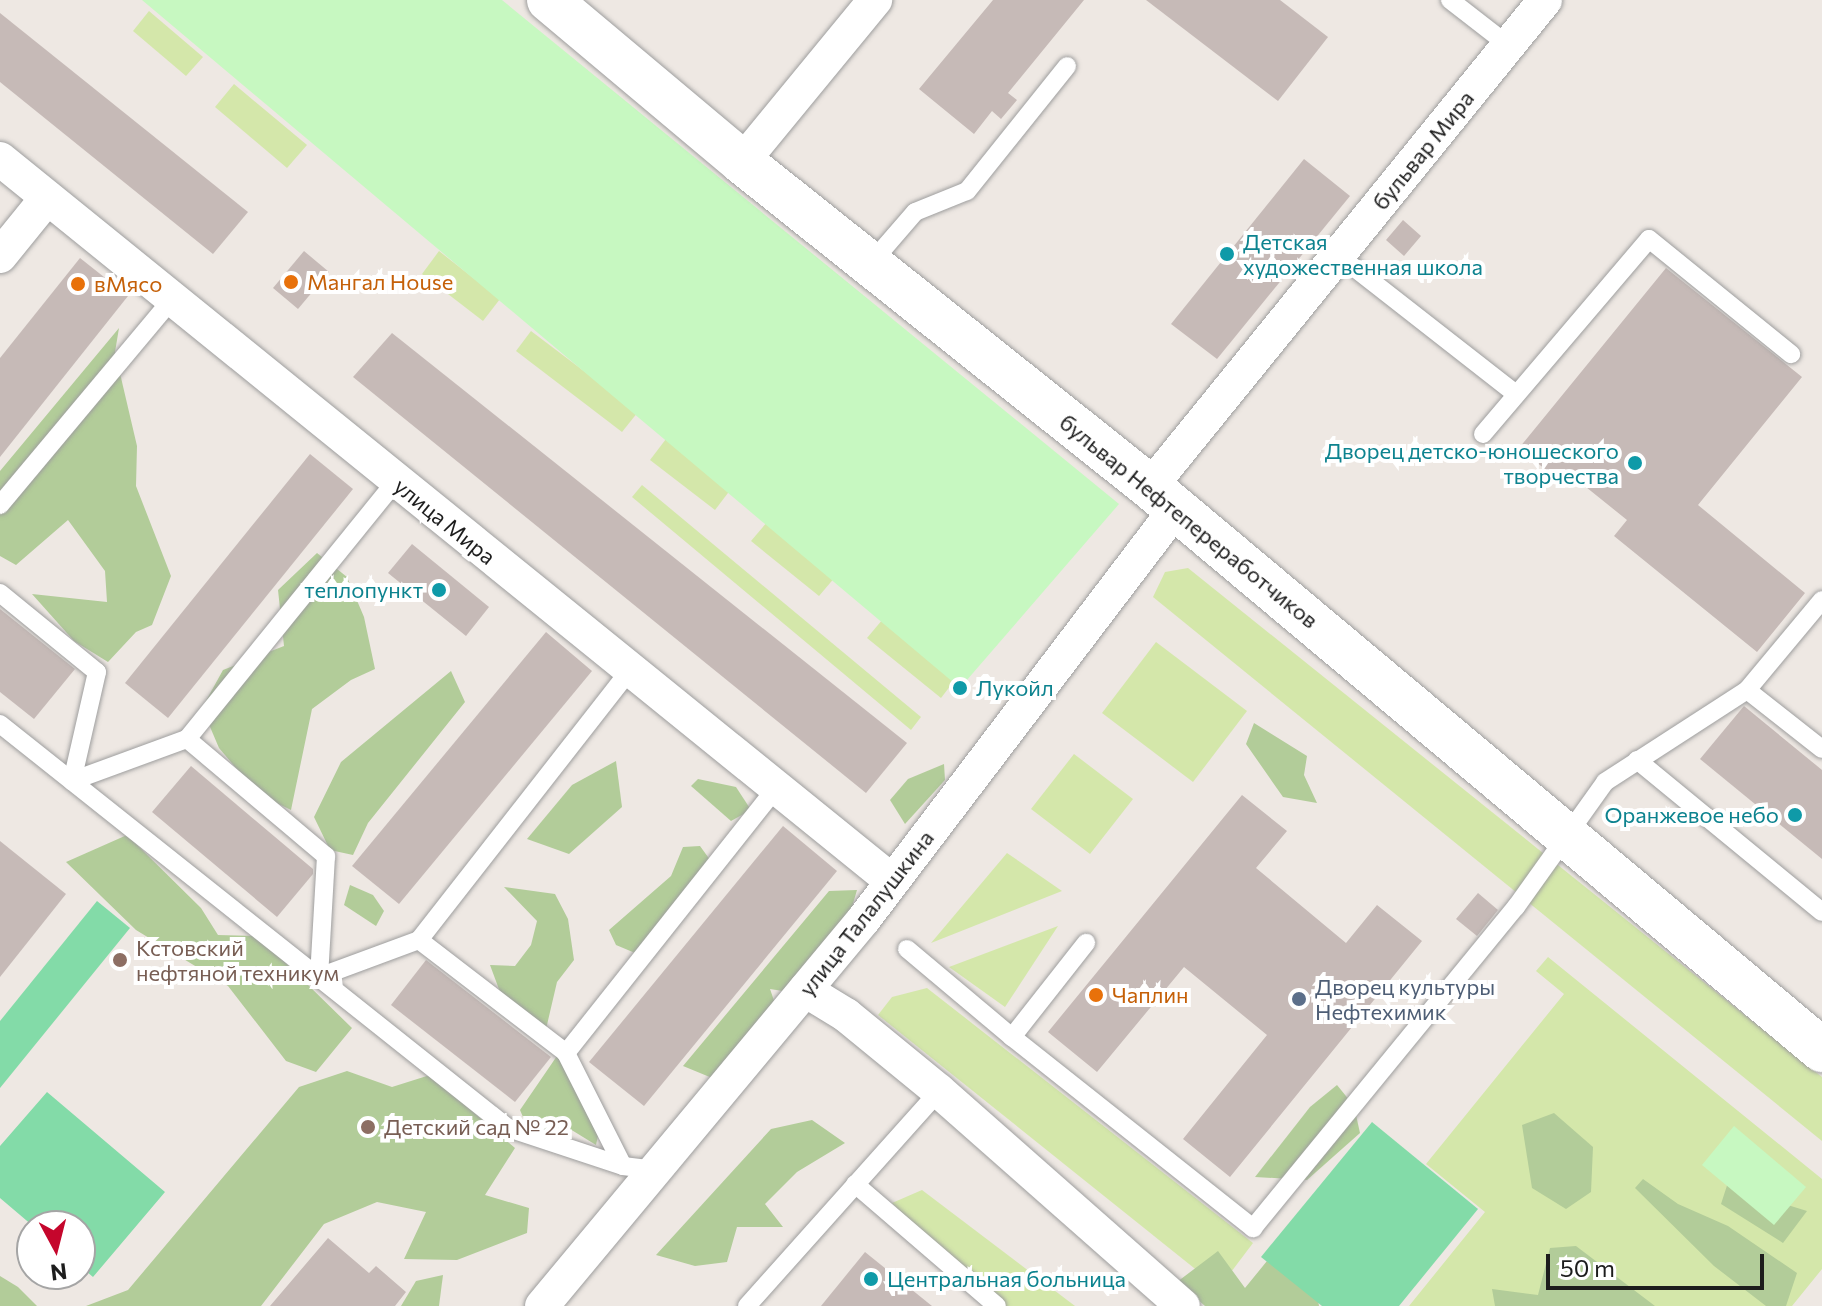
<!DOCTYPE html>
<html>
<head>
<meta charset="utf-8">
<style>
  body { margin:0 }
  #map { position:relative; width:1822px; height:1306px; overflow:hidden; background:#eee8e3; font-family:Commissioner,sans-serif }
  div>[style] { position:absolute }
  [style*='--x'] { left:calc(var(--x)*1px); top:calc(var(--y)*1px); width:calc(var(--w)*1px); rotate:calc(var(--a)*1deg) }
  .grass>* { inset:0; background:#d4e7aa }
  .forest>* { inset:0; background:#b2cc99 }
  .park>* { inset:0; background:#c7f8c1 }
  .pitch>* { inset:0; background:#83dba8 }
  .building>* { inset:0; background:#c6bab7 }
  .roads { filter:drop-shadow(0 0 2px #9e9e9e) drop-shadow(0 0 2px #9e9e9e) }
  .service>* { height:18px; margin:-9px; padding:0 9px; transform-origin:9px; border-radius:9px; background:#fff }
  .minor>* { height:34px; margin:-17px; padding:0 17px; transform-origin:17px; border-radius:17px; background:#fff }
  .tertiary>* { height:44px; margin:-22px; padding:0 22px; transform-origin:22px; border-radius:22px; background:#fff }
  .dots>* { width:22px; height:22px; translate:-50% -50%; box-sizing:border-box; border:4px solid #fff; border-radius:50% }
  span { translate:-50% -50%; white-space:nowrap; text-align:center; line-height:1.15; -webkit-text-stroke:8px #fff; paint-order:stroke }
  .street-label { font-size:22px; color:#1d1d1d }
  .culture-label { font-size:22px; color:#0d838f }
  .left { translate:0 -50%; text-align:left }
  .right { translate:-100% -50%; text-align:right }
  .food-label { font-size:22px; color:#c56008 }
  .education-label { font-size:22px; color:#785e54 }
  .service-label { font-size:22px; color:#4e5e75 }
  .north { position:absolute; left:16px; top:1210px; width:80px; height:80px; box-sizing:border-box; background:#fff; border:2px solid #a5a5a5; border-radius:50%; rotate:173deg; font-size:22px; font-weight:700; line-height:32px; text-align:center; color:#1d1d1d }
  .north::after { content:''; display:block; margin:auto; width:28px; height:36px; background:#c5062c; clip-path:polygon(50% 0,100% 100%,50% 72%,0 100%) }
  .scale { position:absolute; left:1546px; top:1254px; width:218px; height:36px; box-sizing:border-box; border:4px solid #1d1d1d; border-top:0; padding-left:10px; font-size:24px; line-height:28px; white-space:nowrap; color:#1d1d1d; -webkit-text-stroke:6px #fff; paint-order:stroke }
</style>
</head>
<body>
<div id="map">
  <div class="grass">
    <div style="clip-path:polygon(149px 11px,203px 57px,186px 76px,133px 31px)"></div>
    <div style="clip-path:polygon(234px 84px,307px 145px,287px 168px,215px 107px)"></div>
    <div style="clip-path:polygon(439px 251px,500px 299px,483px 321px,422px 274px)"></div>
    <div style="clip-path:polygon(531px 331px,638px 412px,622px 432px,516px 351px)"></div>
    <div style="clip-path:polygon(666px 439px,731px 489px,715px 510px,650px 460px)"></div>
    <div style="clip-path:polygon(642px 485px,921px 717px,911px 730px,632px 497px)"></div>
    <div style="clip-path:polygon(768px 521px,836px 576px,819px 596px,751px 541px)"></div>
    <div style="clip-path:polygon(1188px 568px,1822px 1077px,1822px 1141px,1153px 597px,1165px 572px)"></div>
    <div style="clip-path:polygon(888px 613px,961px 672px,941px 698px,867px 638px)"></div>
    <div style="clip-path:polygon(1156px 642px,1247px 711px,1193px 782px,1102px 713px)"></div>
    <div style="clip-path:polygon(1074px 754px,1133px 799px,1090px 854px,1031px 809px)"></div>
    <div style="clip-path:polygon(1007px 853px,1062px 891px,931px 943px)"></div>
    <div style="clip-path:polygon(1058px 926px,1005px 1007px,949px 967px)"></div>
    <div style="clip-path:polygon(1548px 957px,1822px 1179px,1822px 1269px,1792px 1306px,1409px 1306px,1485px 1212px,1426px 1164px,1564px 994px,1536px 971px)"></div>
    <div style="clip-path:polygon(927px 988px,1253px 1243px,1219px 1288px,878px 1015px,892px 997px)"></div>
    <div style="clip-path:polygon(922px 1190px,1075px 1306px,1003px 1306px,936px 1248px,892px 1203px)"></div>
  </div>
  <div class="forest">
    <div style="clip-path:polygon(119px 328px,115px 352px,137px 446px,136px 486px,171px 576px,152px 625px,136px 632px,108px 662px,74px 641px,32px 594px,107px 602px,105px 571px,68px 520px,16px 565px,0 556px,0 471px)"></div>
    <div style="clip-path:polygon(317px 553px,347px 577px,364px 617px,375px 669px,351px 680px,312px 709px,291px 810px,258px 794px,219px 748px,202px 708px,223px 670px,284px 646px,278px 590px)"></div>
    <div style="clip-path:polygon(451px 671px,465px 702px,368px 823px,353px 855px,330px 850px,314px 817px,341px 762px)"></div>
    <div style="clip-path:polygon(1254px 723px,1307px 756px,1304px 775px,1317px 803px,1283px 797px,1246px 744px)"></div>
    <div style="clip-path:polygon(616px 761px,622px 807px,569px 854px,527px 839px,572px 785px)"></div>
    <div style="clip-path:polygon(944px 764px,945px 780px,905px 824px,890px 800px,908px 779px)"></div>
    <div style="clip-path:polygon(698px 779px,736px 787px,751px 810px,731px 821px,691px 786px)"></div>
    <div style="clip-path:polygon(127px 835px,201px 908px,218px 935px,258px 936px,352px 1028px,316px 1072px,286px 1061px,228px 986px,136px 930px,66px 862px)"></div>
    <div style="clip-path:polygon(700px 846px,718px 871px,647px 958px,616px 945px,609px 930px,671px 876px,683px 847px)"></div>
    <div style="clip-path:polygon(350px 885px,373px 895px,384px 911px,376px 926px,344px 905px)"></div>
    <div style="clip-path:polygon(504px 887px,555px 894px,568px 919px,574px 960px,557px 982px,543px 1042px,510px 1019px,490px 965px,515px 966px,531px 945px,537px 921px)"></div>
    <div style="clip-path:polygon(857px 890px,847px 924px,795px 993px,770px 989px,780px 1018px,717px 1080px,683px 1066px,829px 891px)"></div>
    <div style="clip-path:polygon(559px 1053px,599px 1131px,596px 1145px,570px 1129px,529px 1131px,520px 1110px)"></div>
    <div style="clip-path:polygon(347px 1071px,392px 1087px,430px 1075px,515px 1148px,485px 1195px,529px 1208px,527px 1233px,457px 1260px,404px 1259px,426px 1212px,377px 1202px,324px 1224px,261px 1306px,86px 1306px,128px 1290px,299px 1087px)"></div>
    <div style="clip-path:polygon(1337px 1085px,1354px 1106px,1360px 1133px,1307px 1180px,1255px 1177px,1310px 1107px)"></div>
    <div style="clip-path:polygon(1554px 1113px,1593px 1147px,1591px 1192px,1566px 1209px,1532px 1188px,1522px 1125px)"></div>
    <div style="clip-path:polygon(812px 1120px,845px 1143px,797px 1172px,765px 1204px,783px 1227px,737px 1227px,727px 1262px,695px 1266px,656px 1255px,771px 1129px)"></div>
    <div style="clip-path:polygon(1733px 1167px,1745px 1192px,1807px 1211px,1783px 1243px,1721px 1204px)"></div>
    <div style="clip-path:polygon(1643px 1179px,1678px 1204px,1728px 1226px,1797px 1273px,1786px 1306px,1766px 1306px,1714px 1266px,1635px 1188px)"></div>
    <div style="clip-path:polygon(1576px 1246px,1655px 1306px,1495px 1306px,1492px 1289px,1538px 1295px,1550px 1248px)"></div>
    <div style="clip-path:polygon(1218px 1251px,1245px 1288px,1267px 1261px,1313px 1268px,1319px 1306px,1205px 1306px,1177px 1282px)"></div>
    <div style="clip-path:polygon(443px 1275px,439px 1306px,401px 1306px,416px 1281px)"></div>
    <div style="clip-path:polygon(0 1276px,18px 1287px,37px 1306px,0 1306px)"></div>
  </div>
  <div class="park">
    <div style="clip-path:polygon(142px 0,502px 0,1119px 504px,960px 688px)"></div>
    <div style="clip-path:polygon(1734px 1126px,1806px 1187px,1774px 1225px,1702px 1165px)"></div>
  </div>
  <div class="pitch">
    <div style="clip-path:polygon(97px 901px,130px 928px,0 1088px,0 1021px)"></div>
    <div style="clip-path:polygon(47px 1092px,165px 1192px,93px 1277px,80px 1266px,80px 1226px,33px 1226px,0 1198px,0 1146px)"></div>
    <div style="clip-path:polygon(1372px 1122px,1478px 1209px,1399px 1306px,1322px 1306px,1261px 1257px)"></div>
  </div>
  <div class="building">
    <div style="clip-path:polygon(993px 0,1084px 0,1008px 93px,1017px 100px,1001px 119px,992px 111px,974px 134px,919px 89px)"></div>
    <div style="clip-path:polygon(1146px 0,1280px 0,1328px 37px,1278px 101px)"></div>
    <div style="clip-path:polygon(0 13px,248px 212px,213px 254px,0 82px)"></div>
    <div style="clip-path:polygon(1304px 159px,1350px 196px,1217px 359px,1171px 324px)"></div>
    <div style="clip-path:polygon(1403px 220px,1421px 236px,1404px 256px,1386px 240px)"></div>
    <div style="clip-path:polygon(304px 251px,329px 272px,298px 309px,273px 288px)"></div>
    <div style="clip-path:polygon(80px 258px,128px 296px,0 457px,0 358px)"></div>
    <div style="clip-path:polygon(1666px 268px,1802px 377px,1698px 505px,1805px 593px,1757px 652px,1614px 536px,1627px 520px,1576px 479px,1568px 488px,1519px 448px)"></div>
    <div style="clip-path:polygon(392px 333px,907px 743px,866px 793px,353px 377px)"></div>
    <div style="clip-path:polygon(310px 454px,353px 489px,168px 718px,125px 683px)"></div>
    <div style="clip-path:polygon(412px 544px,489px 607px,466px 636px,388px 573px)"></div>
    <div style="clip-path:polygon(0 609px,75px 669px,34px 719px,0 692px)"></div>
    <div style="clip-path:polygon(546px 632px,592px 671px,399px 904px,352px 866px)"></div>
    <div style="clip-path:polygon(1744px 706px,1822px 770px,1822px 859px,1700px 759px)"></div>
    <div style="clip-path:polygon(191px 766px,313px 869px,313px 874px,277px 917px,152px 812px)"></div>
    <div style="clip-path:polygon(1242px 795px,1287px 831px,1256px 868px,1346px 943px,1377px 905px,1422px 941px,1230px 1177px,1183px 1139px,1267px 1035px,1184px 967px,1097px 1072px,1048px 1032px)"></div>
    <div style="clip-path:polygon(783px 826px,837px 871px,644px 1106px,589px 1062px)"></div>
    <div style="clip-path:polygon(0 841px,66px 894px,0 977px)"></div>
    <div style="clip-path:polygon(1478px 893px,1498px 910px,1477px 936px,1456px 919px)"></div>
    <div style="clip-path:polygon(426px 960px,551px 1057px,515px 1102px,391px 1005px)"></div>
    <div style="clip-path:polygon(328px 1238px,369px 1273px,376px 1266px,406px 1292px,395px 1306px,270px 1306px)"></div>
    <div style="clip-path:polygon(865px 1252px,932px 1306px,821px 1306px)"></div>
  </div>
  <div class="roads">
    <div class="service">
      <div style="--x:1450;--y:0;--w:73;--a:37.8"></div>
      <div style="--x:1338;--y:255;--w:226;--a:38"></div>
      <div style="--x:871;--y:263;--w:67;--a:-49.2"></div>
      <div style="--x:915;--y:212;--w:56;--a:-22"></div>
      <div style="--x:967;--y:191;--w:160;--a:-51.3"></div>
      <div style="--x:1483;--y:434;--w:256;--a:-49.6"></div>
      <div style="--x:1649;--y:239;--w:183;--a:39"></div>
      <div style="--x:0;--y:505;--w:268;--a:-50.1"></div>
      <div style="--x:0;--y:593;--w:125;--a:39.2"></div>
      <div style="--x:97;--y:672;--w:112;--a:102.9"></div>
      <div style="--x:72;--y:781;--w:122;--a:-20.1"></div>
      <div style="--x:187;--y:739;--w:182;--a:40.1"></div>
      <div style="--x:326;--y:856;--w:121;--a:93.3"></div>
      <div style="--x:319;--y:977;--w:107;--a:-20.3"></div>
      <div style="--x:419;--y:940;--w:185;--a:37.5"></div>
      <div style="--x:1747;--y:690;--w:95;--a:38.2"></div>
      <div style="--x:0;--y:724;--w:649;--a:38.49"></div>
      <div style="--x:508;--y:1128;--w:121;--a:18.3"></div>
      <div style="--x:623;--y:1166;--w:33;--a:7"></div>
      <div style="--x:187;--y:739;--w:332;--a:-51"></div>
      <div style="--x:1637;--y:760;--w:239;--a:39.4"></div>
      <div style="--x:419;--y:940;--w:341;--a:-52"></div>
      <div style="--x:907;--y:949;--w:137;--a:40"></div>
      <div style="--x:1012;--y:1037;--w:308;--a:38.4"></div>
      <div style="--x:1253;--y:1228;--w:415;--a:-50.7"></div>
      <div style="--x:1516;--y:907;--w:153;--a:-54.5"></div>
      <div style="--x:1605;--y:782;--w:169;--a:-32.9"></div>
      <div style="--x:1747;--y:690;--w:117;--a:-50.2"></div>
      <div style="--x:1012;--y:1037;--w:120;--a:-51.8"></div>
      <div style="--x:623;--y:1166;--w:127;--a:-116.8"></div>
      <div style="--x:566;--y:1053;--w:338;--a:-51.6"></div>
      <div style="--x:855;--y:1184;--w:187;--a:40.7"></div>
      <div style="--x:747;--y:1306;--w:288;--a:-48.2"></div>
    </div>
    <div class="minor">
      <div style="--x:0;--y:159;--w:1148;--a:38.99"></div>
      <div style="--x:742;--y:162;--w:210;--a:-50.6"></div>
      <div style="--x:0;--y:256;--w:75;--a:-51"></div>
      <div style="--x:1150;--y:487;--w:627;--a:-50.95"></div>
      <div style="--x:805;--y:990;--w:48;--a:31.4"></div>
      <div style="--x:846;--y:1015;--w:120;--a:39.3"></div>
      <div style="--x:939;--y:1091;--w:325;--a:41.4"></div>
      <div style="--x:542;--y:1306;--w:503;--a:-50.24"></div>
      <div style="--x:864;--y:919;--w:514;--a:-52.75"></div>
    </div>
    <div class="tertiary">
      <div style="--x:549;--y:0;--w:252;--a:40"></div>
      <div style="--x:742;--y:162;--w:522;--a:38.54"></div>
      <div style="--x:1150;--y:487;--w:877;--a:39.96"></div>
    </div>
  </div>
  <div class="dots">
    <div style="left:1227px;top:254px;background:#0f9aa8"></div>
    <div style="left:291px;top:282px;background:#e8710a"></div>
    <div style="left:78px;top:284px;background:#e8710a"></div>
    <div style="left:1635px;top:463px;background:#0f9aa8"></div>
    <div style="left:439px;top:590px;background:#0f9aa8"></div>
    <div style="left:960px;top:688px;background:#0f9aa8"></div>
    <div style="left:1795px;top:815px;background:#0f9aa8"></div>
    <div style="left:120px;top:960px;background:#8d6e63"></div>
    <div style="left:1096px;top:995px;background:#e8710a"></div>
    <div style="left:1299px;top:999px;background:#5c6f8a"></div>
    <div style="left:368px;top:1127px;background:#8d6e63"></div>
    <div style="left:871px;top:1279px;background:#0f9aa8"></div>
  </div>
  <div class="street-label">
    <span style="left:1423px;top:150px;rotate:-51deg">бульвар Мира</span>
    <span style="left:445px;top:521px;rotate:39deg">улица Мира</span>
    <span style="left:1189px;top:521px;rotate:39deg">бульвар Нефтепереработчиков</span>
    <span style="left:866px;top:913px;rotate:-52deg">улица Талалушкина</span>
  </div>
  <div class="culture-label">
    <span class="left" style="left:1243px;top:254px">Детская<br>художественная школа</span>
    <span class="right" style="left:1619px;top:463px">Дворец детско-юношеского<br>творчества</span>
    <span class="right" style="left:423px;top:590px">теплопункт</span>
    <span class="left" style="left:976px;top:688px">Лукойл</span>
    <span class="right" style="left:1779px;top:815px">Оранжевое небо</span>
    <span class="left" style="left:887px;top:1279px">Центральная больница</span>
  </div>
  <div class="food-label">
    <span class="left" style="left:307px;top:282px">Мангал House</span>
    <span class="left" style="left:94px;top:284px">вМясо</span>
    <span class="left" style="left:1112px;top:995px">Чаплин</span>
  </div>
  <div class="education-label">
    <span class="left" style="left:136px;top:960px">Кстовский<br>нефтяной техникум</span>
    <span class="left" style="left:384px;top:1127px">Детский сад № 22</span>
  </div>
  <div class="service-label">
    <span class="left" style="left:1315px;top:999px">Дворец культуры<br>Нефтехимик</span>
  </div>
  <div class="north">N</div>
  <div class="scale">50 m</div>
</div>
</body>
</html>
